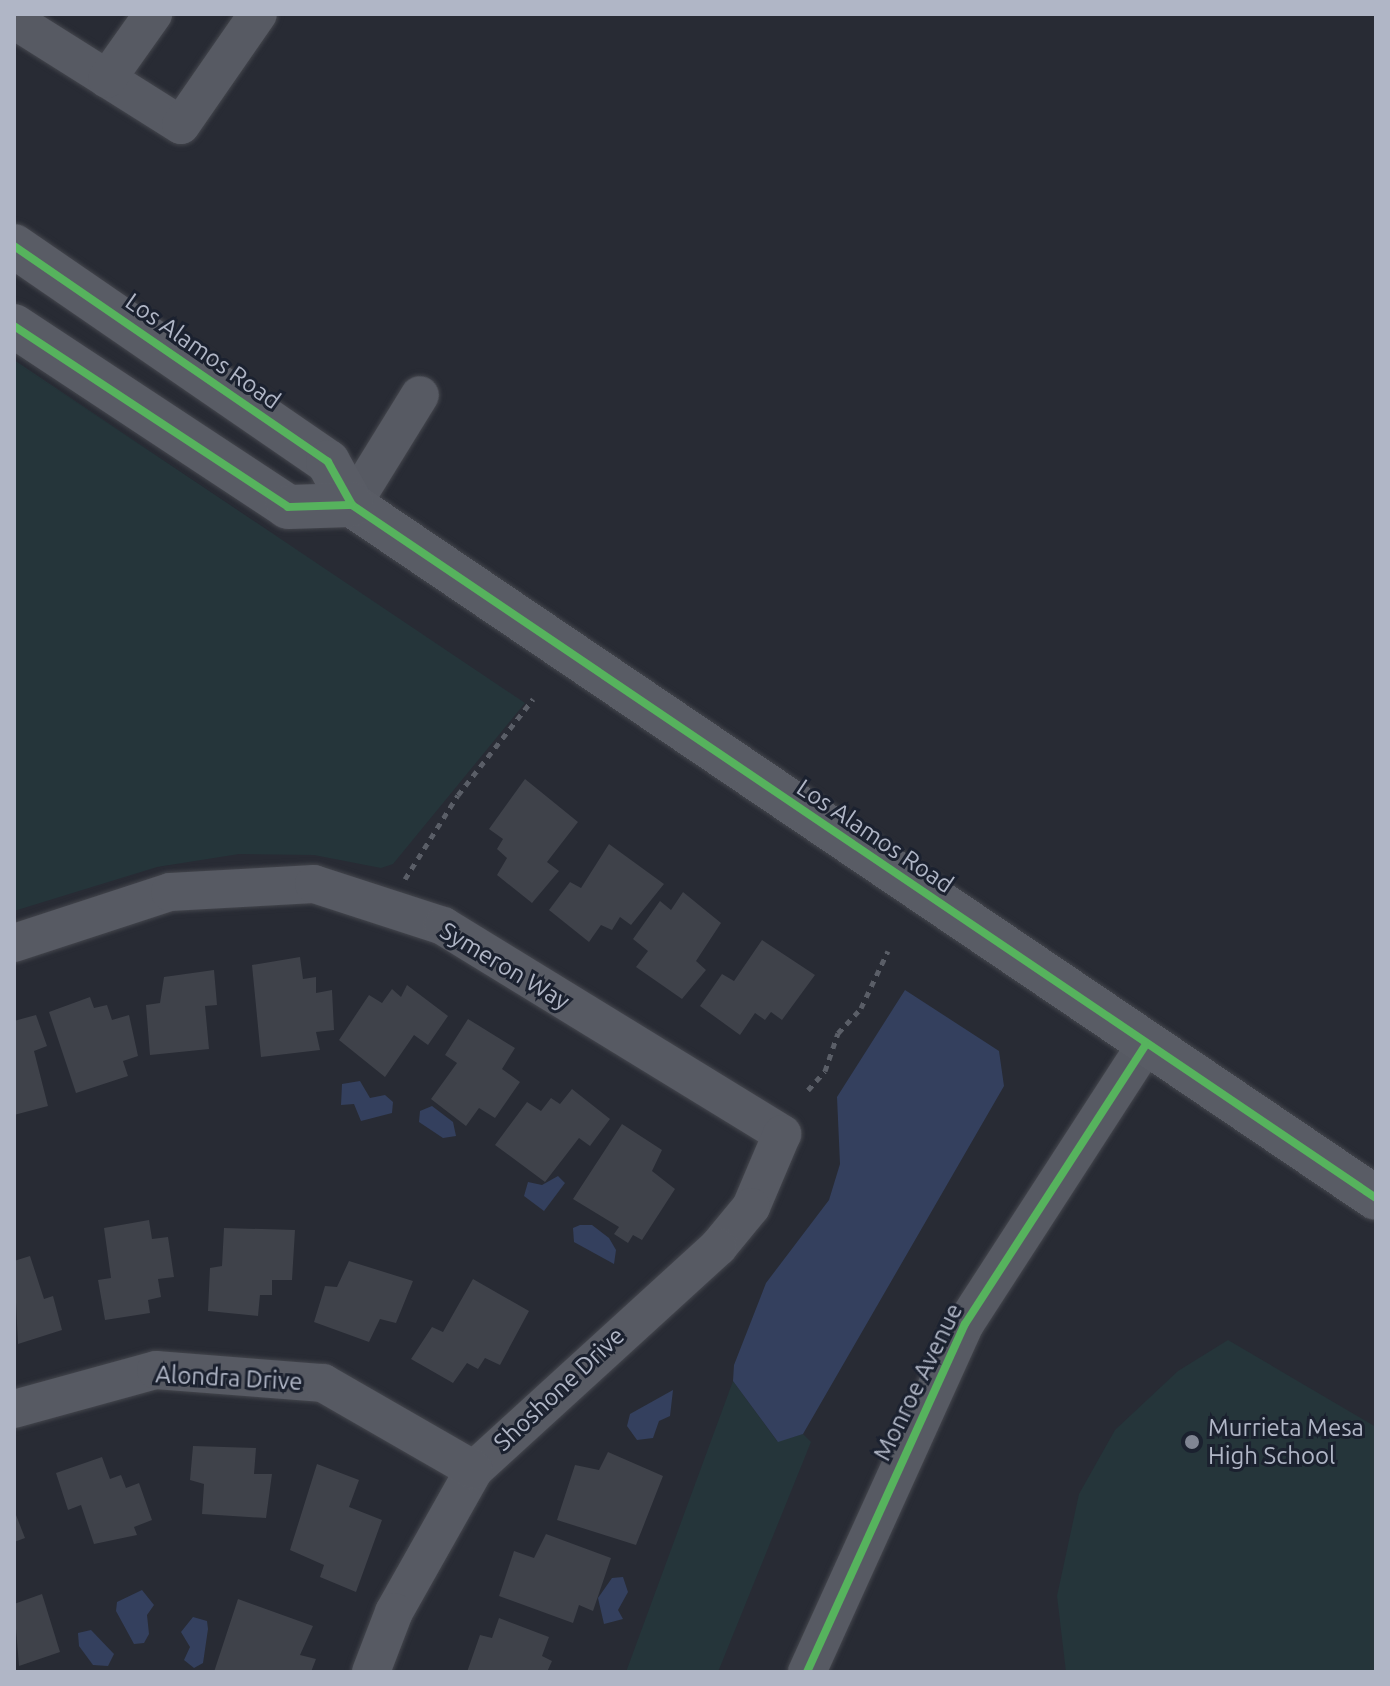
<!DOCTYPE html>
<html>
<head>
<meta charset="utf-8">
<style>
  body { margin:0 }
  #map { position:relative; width:1390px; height:1686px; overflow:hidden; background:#282b34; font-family:Ubuntu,sans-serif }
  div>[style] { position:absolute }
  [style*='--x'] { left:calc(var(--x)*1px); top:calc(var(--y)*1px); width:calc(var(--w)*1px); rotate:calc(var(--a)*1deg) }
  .green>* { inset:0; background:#25353a }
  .water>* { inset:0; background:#34405e }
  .building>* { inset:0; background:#3f424a }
  .path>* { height:5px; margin-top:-2.5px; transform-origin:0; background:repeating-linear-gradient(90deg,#5a5e67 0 6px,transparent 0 12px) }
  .roads { filter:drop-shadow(0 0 2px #44464d) drop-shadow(0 0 2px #44464d) }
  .minor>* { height:38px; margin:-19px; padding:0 19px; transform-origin:19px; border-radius:19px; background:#575a63 }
  .major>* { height:44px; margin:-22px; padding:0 22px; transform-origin:22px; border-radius:22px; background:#595c65 }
  .cycleway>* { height:8px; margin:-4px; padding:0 4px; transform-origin:4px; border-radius:4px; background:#56b35d }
  .dots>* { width:22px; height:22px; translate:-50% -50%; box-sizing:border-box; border:4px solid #1b212f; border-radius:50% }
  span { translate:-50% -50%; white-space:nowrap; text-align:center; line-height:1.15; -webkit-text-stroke:6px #1b212f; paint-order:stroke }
  .street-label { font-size:24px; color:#b0b6c6 }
  .poi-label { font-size:24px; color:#b0b6c6 }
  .left { translate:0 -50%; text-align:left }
  .frame { position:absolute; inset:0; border:16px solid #b0b6c6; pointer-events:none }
</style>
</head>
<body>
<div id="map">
  <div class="green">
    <div style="clip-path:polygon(14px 360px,525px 703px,393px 864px,381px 868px,314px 855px,239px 854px,157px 867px,14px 911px)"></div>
    <div style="clip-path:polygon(1228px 1340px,1376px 1427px,1376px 1672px,1066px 1672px,1057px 1596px,1079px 1494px,1115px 1430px,1178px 1371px)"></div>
    <div style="clip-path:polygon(733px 1381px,777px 1441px,803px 1434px,811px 1442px,718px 1672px,626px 1672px)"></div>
  </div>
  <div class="water">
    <div style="clip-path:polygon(905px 990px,999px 1051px,1004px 1086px,803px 1434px,778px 1442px,733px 1381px,734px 1365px,766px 1283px,829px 1200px,840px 1164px,837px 1097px)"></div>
    <div style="clip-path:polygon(360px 1081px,370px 1098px,385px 1095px,393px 1102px,392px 1113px,361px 1121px,354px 1104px,341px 1105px,342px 1084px)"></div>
    <div style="clip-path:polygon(432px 1106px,453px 1122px,456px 1136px,443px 1138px,419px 1122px,420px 1111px)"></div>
    <div style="clip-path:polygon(558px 1176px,565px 1183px,544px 1211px,524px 1196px,528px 1182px,542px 1185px)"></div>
    <div style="clip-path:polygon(580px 1225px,592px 1225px,609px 1238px,616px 1250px,614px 1264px,574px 1242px,573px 1228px)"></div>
    <div style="clip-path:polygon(673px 1390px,670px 1416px,659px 1421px,653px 1438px,637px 1440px,627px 1426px,630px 1414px)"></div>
    <div style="clip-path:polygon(623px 1577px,628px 1592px,618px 1610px,623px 1619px,604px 1624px,598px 1598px,612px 1578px)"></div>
    <div style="clip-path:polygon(142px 1590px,154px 1605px,147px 1615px,149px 1634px,144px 1643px,134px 1644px,116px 1611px,117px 1602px)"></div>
    <div style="clip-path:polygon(193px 1617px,207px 1621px,208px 1629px,203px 1663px,194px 1668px,184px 1660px,190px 1647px,181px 1632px)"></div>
    <div style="clip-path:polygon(91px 1630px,114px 1654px,108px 1666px,93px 1665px,79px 1646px,78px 1633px)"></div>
  </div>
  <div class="building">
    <div style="clip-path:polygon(525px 779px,578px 822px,547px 862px,559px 871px,532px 903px,497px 875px,507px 858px,497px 849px,503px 839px,489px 829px)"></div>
    <div style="clip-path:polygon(609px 844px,664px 884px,631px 925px,620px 917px,612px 930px,601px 925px,589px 942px,549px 910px,570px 882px,581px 888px)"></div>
    <div style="clip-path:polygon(683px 892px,721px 923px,696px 961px,706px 970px,682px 999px,636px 967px,648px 951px,633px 939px,660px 901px,671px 910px)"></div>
    <div style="clip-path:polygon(762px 940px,815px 975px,782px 1020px,771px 1012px,765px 1020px,755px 1013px,740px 1035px,700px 1006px,722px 974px,734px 981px)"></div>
    <div style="clip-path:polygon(300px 957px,303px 979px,316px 977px,316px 993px,332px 990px,334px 1030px,316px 1032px,320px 1050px,261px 1057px,252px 965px)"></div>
    <div style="clip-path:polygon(214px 970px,217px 1005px,205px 1006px,209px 1049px,150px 1055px,146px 1005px,160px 1003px,164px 977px)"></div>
    <div style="clip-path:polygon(407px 985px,448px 1016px,428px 1045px,414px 1035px,385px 1077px,339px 1040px,369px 995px,382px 1003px,392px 989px,401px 997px)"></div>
    <div style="clip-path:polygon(90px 997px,94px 1008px,107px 1005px,112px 1020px,129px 1015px,138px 1056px,123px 1061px,128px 1076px,76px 1093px,49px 1012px)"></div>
    <div style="clip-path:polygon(36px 1015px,47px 1046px,34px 1051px,48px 1106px,14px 1115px,14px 1021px)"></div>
    <div style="clip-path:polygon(468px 1019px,515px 1048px,502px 1069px,520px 1082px,495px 1118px,479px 1108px,466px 1126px,431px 1099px,457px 1063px,445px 1055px)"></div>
    <div style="clip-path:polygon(572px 1089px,610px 1119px,590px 1146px,579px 1138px,545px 1182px,495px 1145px,527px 1102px,541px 1111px,551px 1098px,560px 1104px)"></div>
    <div style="clip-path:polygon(622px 1124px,662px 1150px,652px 1171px,675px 1189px,642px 1240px,633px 1235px,628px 1243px,614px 1234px,619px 1227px,573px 1199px)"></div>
    <div style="clip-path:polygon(149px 1220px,152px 1239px,168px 1237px,174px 1277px,158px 1279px,161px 1297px,148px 1300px,150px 1313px,105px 1320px,98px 1280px,111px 1278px,104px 1228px)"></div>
    <div style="clip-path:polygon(224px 1228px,295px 1230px,292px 1280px,272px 1280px,272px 1295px,260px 1295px,258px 1316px,208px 1311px,210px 1268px,222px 1266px)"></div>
    <div style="clip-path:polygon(30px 1256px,44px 1299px,53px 1296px,62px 1330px,18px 1344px,14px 1261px)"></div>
    <div style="clip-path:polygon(349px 1261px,413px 1281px,396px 1323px,380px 1319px,369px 1342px,314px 1322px,325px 1286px,337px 1287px)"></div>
    <div style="clip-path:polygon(473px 1279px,529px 1311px,500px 1365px,485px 1358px,478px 1369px,467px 1363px,453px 1383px,411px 1359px,432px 1327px,443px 1332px)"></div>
    <div style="clip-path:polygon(193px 1446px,256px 1448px,254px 1474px,272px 1474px,266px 1518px,202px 1514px,204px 1484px,190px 1480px)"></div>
    <div style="clip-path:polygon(608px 1452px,663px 1476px,636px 1545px,557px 1520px,575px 1465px,599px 1470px)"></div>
    <div style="clip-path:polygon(102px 1457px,110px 1479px,121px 1475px,126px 1488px,139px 1483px,152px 1520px,134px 1527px,137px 1535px,94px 1544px,81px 1505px,68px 1510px,56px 1473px)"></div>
    <div style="clip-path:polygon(317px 1464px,359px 1480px,349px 1507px,382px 1520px,356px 1592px,320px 1577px,324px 1565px,290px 1550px)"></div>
    <div style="clip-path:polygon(14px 1510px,25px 1538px,14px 1542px)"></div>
    <div style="clip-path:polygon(546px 1534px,611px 1558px,593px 1611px,579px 1605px,573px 1623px,499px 1596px,514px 1551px,534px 1558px)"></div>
    <div style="clip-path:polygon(42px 1594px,60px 1652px,19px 1666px,14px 1604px)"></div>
    <div style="clip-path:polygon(238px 1599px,313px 1626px,300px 1655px,316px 1659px,311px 1672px,214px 1672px)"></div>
    <div style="clip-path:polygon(499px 1618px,549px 1637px,542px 1656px,552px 1661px,547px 1672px,467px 1672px,480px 1635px,492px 1638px)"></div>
  </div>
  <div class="path">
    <div style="--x:405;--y:879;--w:99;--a:-57.8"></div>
    <div style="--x:458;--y:795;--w:122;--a:-52"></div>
    <div style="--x:808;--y:1090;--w:25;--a:-48"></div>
    <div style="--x:825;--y:1071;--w:40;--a:-71.1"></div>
    <div style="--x:838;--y:1033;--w:34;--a:-47"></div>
    <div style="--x:861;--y:1008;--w:63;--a:-64.7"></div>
  </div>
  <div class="roads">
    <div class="minor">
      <div style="--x:14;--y:20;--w:197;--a:32.2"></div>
      <div style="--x:181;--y:125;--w:135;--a:-55.3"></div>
      <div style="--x:107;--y:79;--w:80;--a:-54.7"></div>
      <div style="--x:352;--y:505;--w:129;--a:-58.3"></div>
      <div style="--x:14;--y:943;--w:164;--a:-18.1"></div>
      <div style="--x:170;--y:892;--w:144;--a:-3.2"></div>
      <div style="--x:314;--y:884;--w:136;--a:18"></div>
      <div style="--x:443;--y:926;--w:398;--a:31.5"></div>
      <div style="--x:782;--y:1134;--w:79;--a:113"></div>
      <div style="--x:751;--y:1207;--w:52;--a:129.5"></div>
      <div style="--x:718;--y:1247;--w:331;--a:137.6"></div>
      <div style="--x:474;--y:1470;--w:163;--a:119.4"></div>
      <div style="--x:394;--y:1612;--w:64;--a:111"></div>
      <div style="--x:14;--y:1409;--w:147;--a:-15.4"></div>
      <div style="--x:156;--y:1370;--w:168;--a:4.5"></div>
      <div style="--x:323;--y:1383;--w:174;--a:29.9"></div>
      <div style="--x:807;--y:1672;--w:382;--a:-65.6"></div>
      <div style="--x:965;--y:1324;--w:333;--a:-57.1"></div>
    </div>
    <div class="major">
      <div style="--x:14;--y:246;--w:381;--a:34.5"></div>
      <div style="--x:328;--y:462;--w:49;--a:60.8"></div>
      <div style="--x:352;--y:505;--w:1236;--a:34.09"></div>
      <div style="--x:14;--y:326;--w:328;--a:33.4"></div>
      <div style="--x:288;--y:507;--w:64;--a:-1.8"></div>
    </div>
  </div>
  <div class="cycleway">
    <div style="--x:14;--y:246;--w:381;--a:34.5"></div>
    <div style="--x:328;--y:462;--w:49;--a:60.8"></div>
    <div style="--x:352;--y:505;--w:1236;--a:34.09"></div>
    <div style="--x:14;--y:326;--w:328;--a:33.4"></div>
    <div style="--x:288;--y:507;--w:64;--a:-1.8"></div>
    <div style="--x:807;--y:1672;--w:382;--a:-65.6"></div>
    <div style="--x:965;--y:1324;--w:333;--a:-57.1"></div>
  </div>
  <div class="dots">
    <div style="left:1192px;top:1442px;background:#808593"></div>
  </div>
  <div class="street-label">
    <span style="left:203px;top:351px;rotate:35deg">Los Alamos Road</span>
    <span style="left:875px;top:836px;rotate:34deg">Los Alamos Road</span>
    <span style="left:505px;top:966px;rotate:31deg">Symeron Way</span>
    <span style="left:229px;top:1378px;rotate:3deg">Alondra Drive</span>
    <span style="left:918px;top:1382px;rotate:-64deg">Monroe Avenue</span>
    <span style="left:559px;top:1389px;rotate:-43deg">Shoshone Drive</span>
  </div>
  <div class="poi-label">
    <span class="left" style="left:1208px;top:1442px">Murrieta Mesa<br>High School</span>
  </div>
  <div class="frame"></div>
</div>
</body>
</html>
